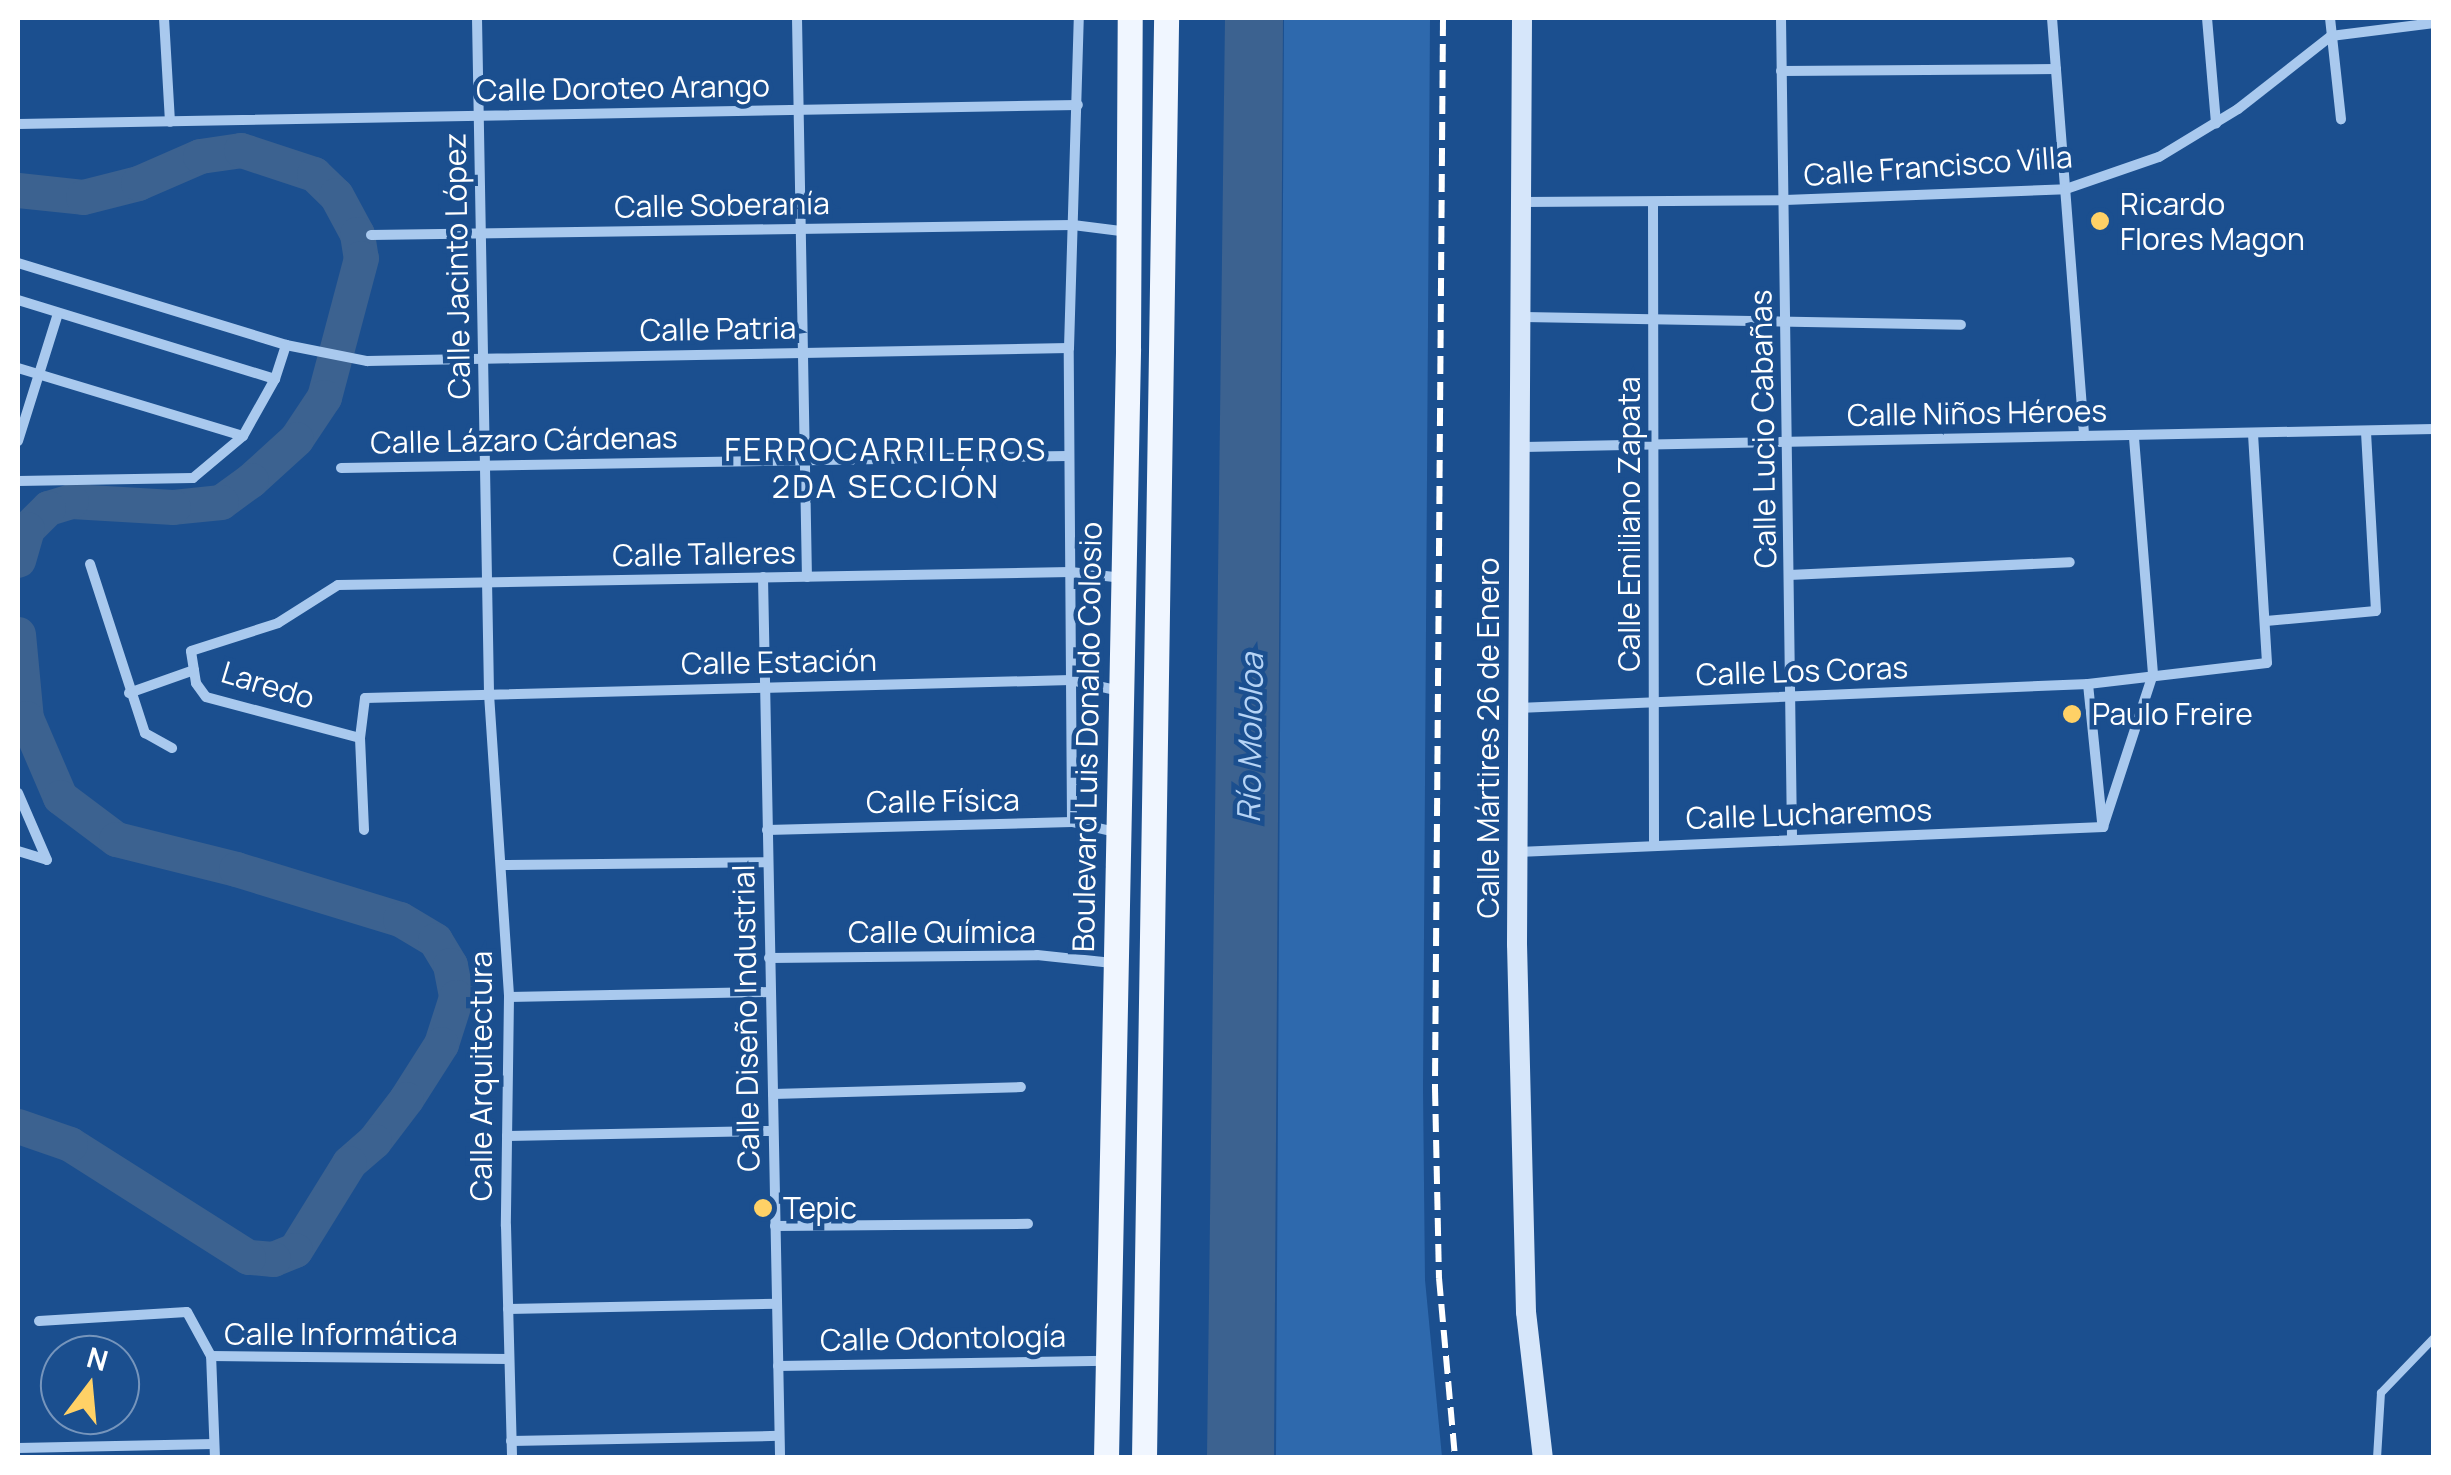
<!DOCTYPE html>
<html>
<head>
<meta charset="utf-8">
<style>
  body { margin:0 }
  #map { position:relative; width:2451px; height:1475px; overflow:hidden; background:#1b4f8f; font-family:Manrope,sans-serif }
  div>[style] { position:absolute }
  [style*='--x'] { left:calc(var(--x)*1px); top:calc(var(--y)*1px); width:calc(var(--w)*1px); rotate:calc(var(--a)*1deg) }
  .green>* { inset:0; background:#2e69ad }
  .water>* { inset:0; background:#3c6290 }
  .river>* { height:35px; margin:-17.5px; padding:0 17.5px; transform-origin:17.5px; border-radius:17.5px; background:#3c6290 }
  .lane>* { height:8px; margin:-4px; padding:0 4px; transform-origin:4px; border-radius:4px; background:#a9c9ee }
  .street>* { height:10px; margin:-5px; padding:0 5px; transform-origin:5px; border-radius:5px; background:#a9c9ee }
  .secondary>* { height:20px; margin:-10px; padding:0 10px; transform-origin:10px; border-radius:10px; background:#d6e6fa }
  .primary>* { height:25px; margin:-12.5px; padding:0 12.5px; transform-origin:12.5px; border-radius:12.5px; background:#f0f6ff }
  .rail>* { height:6px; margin-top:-3px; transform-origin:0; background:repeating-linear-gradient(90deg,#fff 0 18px,transparent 0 26px) }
  .dots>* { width:28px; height:28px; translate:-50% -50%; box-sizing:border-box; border:5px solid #1b4f8f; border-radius:50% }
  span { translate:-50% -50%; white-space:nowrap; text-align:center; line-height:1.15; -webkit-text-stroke:9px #1b4f8f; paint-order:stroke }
  .street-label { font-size:30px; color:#fff }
  .poi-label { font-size:30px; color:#fff }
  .left { translate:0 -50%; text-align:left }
  .neighbourhood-label { font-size:32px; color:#fff; letter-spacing:2.5px }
  .water-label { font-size:32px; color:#b5d3f5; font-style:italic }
  .frame { position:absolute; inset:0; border:20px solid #fff; pointer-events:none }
  .north { position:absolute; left:40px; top:1335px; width:100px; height:100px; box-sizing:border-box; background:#1b4f8f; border:2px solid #7695bc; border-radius:50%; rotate:16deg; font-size:28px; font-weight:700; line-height:40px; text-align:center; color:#fff }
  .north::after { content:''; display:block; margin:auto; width:35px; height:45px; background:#ffd166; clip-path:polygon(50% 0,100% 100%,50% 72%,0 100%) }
</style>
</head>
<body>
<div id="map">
  <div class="green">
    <div style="clip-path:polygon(1284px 18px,1430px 18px,1423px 1088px,1425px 1280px,1442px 1457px,1276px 1457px)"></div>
  </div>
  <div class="water">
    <div style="clip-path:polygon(1225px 18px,1283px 18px,1274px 1458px,1207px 1457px)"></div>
  </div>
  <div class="river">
    <div style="--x:18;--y:190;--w:65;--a:6.1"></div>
    <div style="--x:83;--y:197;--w:57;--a:-14.3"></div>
    <div style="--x:138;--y:183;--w:68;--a:-23.5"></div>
    <div style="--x:200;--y:156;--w:41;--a:-8.3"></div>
    <div style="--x:241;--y:150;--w:77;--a:18.2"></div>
    <div style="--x:314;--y:174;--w:30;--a:44"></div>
    <div style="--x:336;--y:195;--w:44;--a:61.7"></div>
    <div style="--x:357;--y:234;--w:24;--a:81"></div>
    <div style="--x:361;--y:258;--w:144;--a:104.9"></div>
    <div style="--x:324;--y:397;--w:50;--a:123.7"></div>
    <div style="--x:296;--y:439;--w:61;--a:137.7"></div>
    <div style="--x:251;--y:480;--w:37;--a:144"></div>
    <div style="--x:221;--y:502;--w:48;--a:174.1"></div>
    <div style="--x:173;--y:507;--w:102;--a:-176.6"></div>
    <div style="--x:71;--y:501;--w:24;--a:163"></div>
    <div style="--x:48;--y:508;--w:30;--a:135"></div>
    <div style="--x:27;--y:529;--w:32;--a:106"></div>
    <div style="--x:18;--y:634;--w:84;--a:84.6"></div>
    <div style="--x:26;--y:718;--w:86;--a:66.7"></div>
    <div style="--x:60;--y:797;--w:70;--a:36.9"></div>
    <div style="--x:116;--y:839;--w:124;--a:14"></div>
    <div style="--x:236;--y:869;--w:171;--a:17"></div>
    <div style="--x:400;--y:919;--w:41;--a:31"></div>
    <div style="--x:435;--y:940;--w:29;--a:59"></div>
    <div style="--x:450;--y:965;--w:33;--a:79"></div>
    <div style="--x:456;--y:997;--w:49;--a:107.7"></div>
    <div style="--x:441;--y:1044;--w:65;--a:122.5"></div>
    <div style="--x:406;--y:1099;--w:53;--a:127.3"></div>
    <div style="--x:374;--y:1141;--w:33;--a:139"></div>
    <div style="--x:349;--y:1163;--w:102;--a:121.8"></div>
    <div style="--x:295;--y:1250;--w:24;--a:158"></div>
    <div style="--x:273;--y:1259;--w:25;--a:-175"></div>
    <div style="--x:248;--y:1257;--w:211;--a:-147.6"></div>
    <div style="--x:70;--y:1144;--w:55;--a:-160.9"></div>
  </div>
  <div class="lane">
    <div style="--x:2377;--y:1458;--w:65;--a:-86.5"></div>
    <div style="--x:2381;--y:1393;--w:76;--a:-46.1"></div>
  </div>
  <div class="street">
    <div style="--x:164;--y:18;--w:104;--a:86.7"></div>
    <div style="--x:477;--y:18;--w:676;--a:88.98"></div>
    <div style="--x:489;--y:694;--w:304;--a:86.2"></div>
    <div style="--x:509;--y:997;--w:229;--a:90.8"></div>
    <div style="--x:506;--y:1226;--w:232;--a:88.5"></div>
    <div style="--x:797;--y:18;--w:559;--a:88.98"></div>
    <div style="--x:1781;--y:18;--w:822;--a:89.23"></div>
    <div style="--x:2052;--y:18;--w:419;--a:85.6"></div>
    <div style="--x:2207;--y:18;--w:106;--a:85.1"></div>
    <div style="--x:2330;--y:18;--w:102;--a:83.8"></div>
    <div style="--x:1781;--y:71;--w:275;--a:-0.4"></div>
    <div style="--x:18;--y:124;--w:1060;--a:-1.03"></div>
    <div style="--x:1523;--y:202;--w:262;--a:-0.4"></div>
    <div style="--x:1785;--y:200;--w:281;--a:-2.2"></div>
    <div style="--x:2066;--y:189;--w:98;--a:-19"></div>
    <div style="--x:2159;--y:157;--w:92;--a:-31.3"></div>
    <div style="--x:2238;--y:109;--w:118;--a:-38.1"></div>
    <div style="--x:2331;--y:36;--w:104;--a:-7.2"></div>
    <div style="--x:1653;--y:202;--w:643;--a:89.91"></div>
    <div style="--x:371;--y:235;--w:702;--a:-0.82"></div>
    <div style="--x:1073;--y:225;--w:56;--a:7.1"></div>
    <div style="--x:18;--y:263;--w:280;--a:17"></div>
    <div style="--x:286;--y:345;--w:83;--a:11.2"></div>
    <div style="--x:367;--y:361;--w:702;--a:-1.06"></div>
    <div style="--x:18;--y:300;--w:269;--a:17.1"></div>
    <div style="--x:1521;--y:317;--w:440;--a:1"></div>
    <div style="--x:18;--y:368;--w:235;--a:16.8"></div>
    <div style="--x:18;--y:441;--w:134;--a:-72.6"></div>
    <div style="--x:1521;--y:447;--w:913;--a:-1.13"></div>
    <div style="--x:341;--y:468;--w:727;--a:-0.95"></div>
    <div style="--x:18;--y:481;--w:175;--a:-1"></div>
    <div style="--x:193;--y:478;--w:65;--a:-40"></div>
    <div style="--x:243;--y:436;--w:65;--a:-60.7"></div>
    <div style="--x:275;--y:379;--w:36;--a:-72"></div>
    <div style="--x:90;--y:564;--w:178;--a:72"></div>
    <div style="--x:145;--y:733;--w:31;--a:29"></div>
    <div style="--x:1789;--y:575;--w:281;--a:-2.6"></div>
    <div style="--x:763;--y:577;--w:881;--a:88.89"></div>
    <div style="--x:2266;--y:621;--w:110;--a:-5.2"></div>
    <div style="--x:2376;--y:611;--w:180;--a:-93.2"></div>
    <div style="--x:2088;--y:684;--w:139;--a:84.2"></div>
    <div style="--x:1120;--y:691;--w:50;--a:-167.3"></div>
    <div style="--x:1071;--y:680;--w:706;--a:178.54"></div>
    <div style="--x:365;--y:698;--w:40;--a:97.1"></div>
    <div style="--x:360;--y:738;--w:159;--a:-165.1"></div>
    <div style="--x:206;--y:697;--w:17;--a:-126"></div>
    <div style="--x:196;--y:683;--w:32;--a:-99"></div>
    <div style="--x:191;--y:651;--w:91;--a:-17.8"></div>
    <div style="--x:278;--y:623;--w:71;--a:-32.3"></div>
    <div style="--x:338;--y:585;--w:733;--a:-1.02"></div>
    <div style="--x:1071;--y:572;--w:52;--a:6.6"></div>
    <div style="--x:129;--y:693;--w:69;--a:-19.5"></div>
    <div style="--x:1519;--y:708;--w:570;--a:-2.42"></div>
    <div style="--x:2088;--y:684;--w:180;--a:-6.7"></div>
    <div style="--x:2267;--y:663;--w:230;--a:-93.5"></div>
    <div style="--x:360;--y:738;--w:92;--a:87.5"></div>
    <div style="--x:18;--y:793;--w:73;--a:66.6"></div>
    <div style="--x:1072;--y:822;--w:474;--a:-90.4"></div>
    <div style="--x:1069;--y:348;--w:330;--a:-88.3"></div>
    <div style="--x:2103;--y:827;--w:161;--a:-71.9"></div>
    <div style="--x:2153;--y:674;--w:239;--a:-94.6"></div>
    <div style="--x:767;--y:830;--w:305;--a:-1.5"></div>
    <div style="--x:1072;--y:822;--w:44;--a:13.1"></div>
    <div style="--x:18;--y:851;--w:30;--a:17"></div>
    <div style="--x:1517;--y:852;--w:587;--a:-2.44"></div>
    <div style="--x:501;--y:865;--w:266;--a:-0.6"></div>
    <div style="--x:769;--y:958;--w:268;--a:-0.6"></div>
    <div style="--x:1037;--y:955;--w:76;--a:6"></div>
    <div style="--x:509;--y:997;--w:261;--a:-1.1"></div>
    <div style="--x:773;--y:1094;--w:248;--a:-1.6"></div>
    <div style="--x:507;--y:1136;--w:266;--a:-1.1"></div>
    <div style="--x:775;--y:1226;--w:253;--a:-0.5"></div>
    <div style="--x:508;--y:1309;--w:269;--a:-1.1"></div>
    <div style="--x:39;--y:1321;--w:148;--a:-3.5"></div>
    <div style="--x:187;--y:1312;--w:50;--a:61.4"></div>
    <div style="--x:778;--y:1366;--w:329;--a:-0.9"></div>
    <div style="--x:511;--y:1441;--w:268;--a:-1.1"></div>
    <div style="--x:18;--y:1448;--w:196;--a:-1.2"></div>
    <div style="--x:215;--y:1458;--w:102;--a:-92.2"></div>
    <div style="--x:211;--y:1356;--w:298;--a:0.6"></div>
  </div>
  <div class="secondary">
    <div style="--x:1522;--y:18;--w:926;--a:90.31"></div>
    <div style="--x:1517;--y:944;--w:368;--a:88.6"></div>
    <div style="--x:1526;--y:1312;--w:147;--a:83.4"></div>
  </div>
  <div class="primary">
    <div style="--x:1106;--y:1458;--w:1110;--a:-88.86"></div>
    <div style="--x:1128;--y:348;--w:330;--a:-89.7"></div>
    <div style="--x:1144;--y:1458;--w:1440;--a:-89.12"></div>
  </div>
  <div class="rail">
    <div style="--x:1443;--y:18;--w:1070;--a:90.43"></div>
    <div style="--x:1435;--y:1088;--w:190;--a:88.8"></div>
    <div style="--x:1439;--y:1278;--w:181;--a:84.9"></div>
  </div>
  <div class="dots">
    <div style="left:2100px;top:221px;background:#ffd166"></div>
    <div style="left:2072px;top:714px;background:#ffd166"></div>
    <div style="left:763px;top:1208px;background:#ffd166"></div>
  </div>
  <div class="street-label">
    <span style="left:623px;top:88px;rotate:-1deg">Calle Doroteo Arango</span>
    <span style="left:1938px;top:166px;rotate:-4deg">Calle Francisco Villa</span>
    <span style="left:722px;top:205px;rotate:-1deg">Calle Soberanía</span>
    <span style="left:457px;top:266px;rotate:-91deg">Calle Jacinto López</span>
    <span style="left:718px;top:329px;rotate:-1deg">Calle Patria</span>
    <span style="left:1977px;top:413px;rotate:-1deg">Calle Niños Héroes</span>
    <span style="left:1763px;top:429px;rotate:-91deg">Calle Lucio Cabañas</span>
    <span style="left:524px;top:440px;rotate:-1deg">Calle Lázaro Cárdenas</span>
    <span style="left:1629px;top:524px;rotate:-90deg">Calle Emiliano Zapata</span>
    <span style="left:704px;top:554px;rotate:-1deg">Calle Talleres</span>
    <span style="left:779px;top:662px;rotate:-1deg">Calle Estación</span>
    <span style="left:1802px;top:671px;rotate:-2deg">Calle Los Coras</span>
    <span style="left:268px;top:685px;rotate:17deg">Laredo</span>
    <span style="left:1087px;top:737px;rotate:-89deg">Boulevard Luis Donaldo Colosio</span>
    <span style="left:1488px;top:738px;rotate:-90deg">Calle Mártires 26 de Enero</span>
    <span style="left:943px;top:801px;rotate:-1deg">Calle Física</span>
    <span style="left:1809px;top:814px;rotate:-2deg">Calle Lucharemos</span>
    <span style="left:942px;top:932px">Calle Química</span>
    <span style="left:746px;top:1018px;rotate:-91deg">Calle Diseño Industrial</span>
    <span style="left:481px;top:1076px;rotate:-90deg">Calle Arquitectura</span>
    <span style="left:341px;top:1334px">Calle Informática</span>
    <span style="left:943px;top:1338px;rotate:-1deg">Calle Odontología</span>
  </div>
  <div class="poi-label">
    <span class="left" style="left:2120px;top:221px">Ricardo<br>Flores Magon</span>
    <span class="left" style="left:2092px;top:714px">Paulo Freire</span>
    <span class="left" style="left:783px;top:1208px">Tepic</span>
  </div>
  <div class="neighbourhood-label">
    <span style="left:886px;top:468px">FERROCARRILEROS<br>2DA SECCIÓN</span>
  </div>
  <div class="water-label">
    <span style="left:1250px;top:738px;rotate:-89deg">Río Mololoa</span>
  </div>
  <div class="frame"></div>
  <div class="north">N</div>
</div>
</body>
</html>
